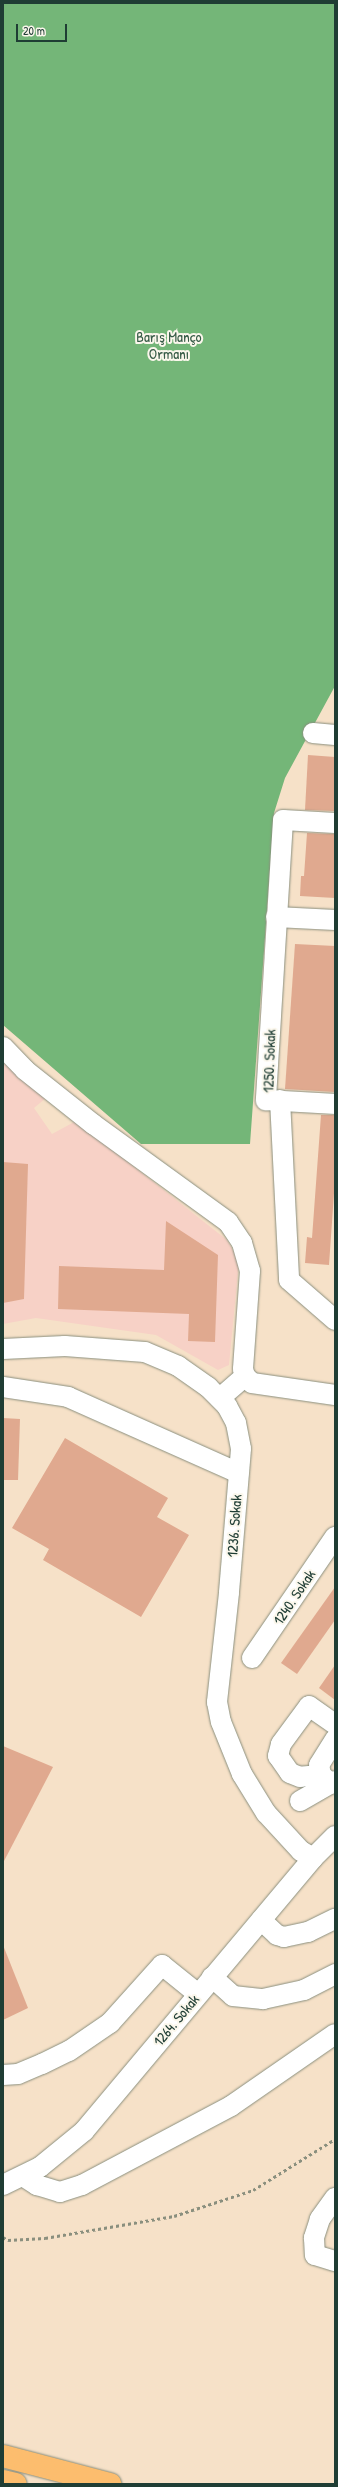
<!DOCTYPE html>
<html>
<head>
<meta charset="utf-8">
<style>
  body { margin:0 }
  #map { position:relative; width:338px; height:2487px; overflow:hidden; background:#f6e1c8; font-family:"Patrick Hand",sans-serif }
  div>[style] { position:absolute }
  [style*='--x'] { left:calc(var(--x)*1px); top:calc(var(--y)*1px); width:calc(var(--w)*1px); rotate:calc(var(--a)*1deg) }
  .built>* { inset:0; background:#f7d1c6 }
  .forest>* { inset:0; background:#74b678 }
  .building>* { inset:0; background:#e0a98f }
  .path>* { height:2.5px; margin-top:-1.25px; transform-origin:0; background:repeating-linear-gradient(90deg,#8a8f7e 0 3px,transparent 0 6px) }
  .roads { filter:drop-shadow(0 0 1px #8a8f7e) drop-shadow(0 0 1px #8a8f7e) }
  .minor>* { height:20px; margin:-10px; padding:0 10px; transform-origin:10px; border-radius:10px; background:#fff }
  .major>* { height:22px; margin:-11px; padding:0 11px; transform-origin:11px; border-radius:11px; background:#fcbd6e }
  span { translate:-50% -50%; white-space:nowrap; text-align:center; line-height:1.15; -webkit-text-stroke:4px #fbf7ec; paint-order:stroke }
  .park-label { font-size:15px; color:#365b46 }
  .street-label { font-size:15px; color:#1f3d34 }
  .frame { position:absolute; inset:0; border:4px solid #1f3d34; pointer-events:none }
  .scale { position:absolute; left:16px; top:24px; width:51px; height:18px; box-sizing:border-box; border:2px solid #1f3d34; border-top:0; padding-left:5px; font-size:12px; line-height:14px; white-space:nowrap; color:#1f3d34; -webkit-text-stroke:3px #fbf7ec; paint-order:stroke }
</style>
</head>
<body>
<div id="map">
  <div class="built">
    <div style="clip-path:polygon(3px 1062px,46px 1098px,34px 1108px,52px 1134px,76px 1121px,227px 1240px,239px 1261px,229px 1365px,218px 1370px,156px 1335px,36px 1318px,3px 1324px)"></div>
  </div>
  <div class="forest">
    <div style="clip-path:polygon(3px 3px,335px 3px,335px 686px,285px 778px,274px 813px,250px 1144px,141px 1144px,3px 1025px)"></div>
  </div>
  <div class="building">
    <div style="clip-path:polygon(308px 755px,335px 757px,335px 811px,305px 810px)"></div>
    <div style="clip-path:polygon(307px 833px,335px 834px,335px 898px,300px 896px,301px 876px,304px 876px)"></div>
    <div style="clip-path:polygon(295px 944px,335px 946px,335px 1092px,285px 1089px)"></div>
    <div style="clip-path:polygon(321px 1115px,335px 1115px,335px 1179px,329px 1265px,305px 1263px,307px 1237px,312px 1238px)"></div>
    <div style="clip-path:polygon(3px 1162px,28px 1164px,24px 1299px,3px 1303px)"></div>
    <div style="clip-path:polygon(166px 1221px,218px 1255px,215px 1342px,188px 1341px,189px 1314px,58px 1309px,59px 1266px,164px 1270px)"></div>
    <div style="clip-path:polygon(3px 1418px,20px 1419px,18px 1480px,3px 1480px)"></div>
    <div style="clip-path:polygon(65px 1438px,168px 1498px,157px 1517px,189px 1535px,141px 1617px,43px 1560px,49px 1549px,12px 1528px)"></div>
    <div style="clip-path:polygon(335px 1587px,335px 1620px,297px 1674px,281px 1663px)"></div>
    <div style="clip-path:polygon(335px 1665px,335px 1700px,319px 1688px)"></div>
    <div style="clip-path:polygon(3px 1746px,53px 1767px,3px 1863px)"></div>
    <div style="clip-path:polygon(3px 1945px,28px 2008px,3px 2020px)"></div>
  </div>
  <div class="path">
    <div style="--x:3;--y:2237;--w:6;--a:31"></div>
    <div style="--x:8;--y:2240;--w:37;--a:-3"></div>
    <div style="--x:45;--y:2238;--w:131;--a:-9.7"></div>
    <div style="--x:174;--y:2216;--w:83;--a:-18.2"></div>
    <div style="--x:253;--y:2190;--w:97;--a:-31.9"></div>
  </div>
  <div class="roads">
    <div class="minor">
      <div style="--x:313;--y:733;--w:22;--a:5"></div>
      <div style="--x:335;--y:823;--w:52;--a:-176.7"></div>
      <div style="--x:283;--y:820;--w:281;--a:93.5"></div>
      <div style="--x:266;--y:1100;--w:69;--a:3.3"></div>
      <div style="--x:276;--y:917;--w:59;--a:2.9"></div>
      <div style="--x:3;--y:1047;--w:32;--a:46"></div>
      <div style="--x:25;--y:1070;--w:87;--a:38.5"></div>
      <div style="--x:93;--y:1124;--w:167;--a:36"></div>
      <div style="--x:228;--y:1222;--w:25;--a:56"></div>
      <div style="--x:242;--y:1243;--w:29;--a:74"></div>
      <div style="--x:250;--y:1271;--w:98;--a:94.1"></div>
      <div style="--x:243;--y:1369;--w:7;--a:74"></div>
      <div style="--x:245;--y:1376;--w:10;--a:45"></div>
      <div style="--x:252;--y:1383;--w:84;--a:8.2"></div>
      <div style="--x:280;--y:1100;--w:180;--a:87.1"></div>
      <div style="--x:289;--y:1280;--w:61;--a:41"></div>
      <div style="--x:3;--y:1349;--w:62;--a:-2.8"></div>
      <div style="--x:65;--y:1346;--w:80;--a:4.3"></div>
      <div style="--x:145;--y:1352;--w:36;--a:23"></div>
      <div style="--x:178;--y:1366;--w:37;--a:35"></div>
      <div style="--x:208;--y:1387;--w:27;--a:45"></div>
      <div style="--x:227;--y:1406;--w:19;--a:62"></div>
      <div style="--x:236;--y:1423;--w:26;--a:79"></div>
      <div style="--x:241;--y:1449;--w:144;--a:94.8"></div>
      <div style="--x:229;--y:1593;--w:110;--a:96.3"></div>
      <div style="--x:217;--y:1702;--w:20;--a:79"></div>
      <div style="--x:221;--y:1722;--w:56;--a:68"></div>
      <div style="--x:242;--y:1774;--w:46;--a:58.4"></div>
      <div style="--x:266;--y:1813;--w:52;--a:47.4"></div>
      <div style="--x:301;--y:1851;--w:14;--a:30"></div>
      <div style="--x:3;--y:1387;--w:66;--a:8.7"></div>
      <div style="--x:68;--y:1397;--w:187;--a:24"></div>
      <div style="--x:220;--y:1398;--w:33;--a:-41"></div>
      <div style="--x:252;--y:1658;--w:147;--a:-55.6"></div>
      <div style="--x:321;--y:1775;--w:21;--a:175"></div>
      <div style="--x:300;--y:1777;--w:11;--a:-158"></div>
      <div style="--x:290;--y:1773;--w:21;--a:-125"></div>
      <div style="--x:278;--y:1756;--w:12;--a:-76"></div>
      <div style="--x:281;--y:1744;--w:47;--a:-53.6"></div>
      <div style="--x:309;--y:1706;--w:32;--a:35"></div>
      <div style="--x:331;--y:1784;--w:13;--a:-138"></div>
      <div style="--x:321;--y:1775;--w:10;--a:-101"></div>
      <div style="--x:319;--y:1765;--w:31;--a:-58"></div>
      <div style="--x:300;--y:1801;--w:40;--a:-29.7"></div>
      <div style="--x:261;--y:1920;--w:22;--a:43"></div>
      <div style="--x:277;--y:1935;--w:7;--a:16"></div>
      <div style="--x:284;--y:1937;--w:25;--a:-12"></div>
      <div style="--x:308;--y:1932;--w:30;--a:-26"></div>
      <div style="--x:212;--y:1977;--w:28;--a:42"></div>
      <div style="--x:233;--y:1996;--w:30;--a:6"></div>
      <div style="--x:263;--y:1999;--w:42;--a:-12.4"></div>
      <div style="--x:304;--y:1990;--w:35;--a:-27"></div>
      <div style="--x:3;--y:2075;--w:15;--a:-4"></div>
      <div style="--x:18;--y:2074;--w:26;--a:-23"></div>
      <div style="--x:42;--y:2064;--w:30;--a:-26"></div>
      <div style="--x:69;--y:2051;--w:50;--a:-34.3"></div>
      <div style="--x:110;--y:2023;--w:78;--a:-48.1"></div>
      <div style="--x:162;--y:1965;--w:46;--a:38.9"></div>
      <div style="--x:23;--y:2176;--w:17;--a:33"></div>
      <div style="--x:37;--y:2185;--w:24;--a:17"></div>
      <div style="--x:60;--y:2192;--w:23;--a:-18"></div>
      <div style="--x:82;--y:2185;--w:169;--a:-27.9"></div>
      <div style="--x:231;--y:2106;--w:126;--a:-34.7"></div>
      <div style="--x:3;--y:2185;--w:41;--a:-25.9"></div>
      <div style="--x:40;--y:2167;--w:57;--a:-39.3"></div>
      <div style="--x:84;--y:2131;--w:356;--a:-50"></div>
      <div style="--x:313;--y:1858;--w:31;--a:-45"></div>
      <div style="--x:335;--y:2198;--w:26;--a:126"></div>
      <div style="--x:320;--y:2219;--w:20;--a:108"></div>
      <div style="--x:314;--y:2238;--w:17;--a:87"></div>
      <div style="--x:315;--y:2255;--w:21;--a:17"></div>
    </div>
    <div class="major">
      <div style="--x:3;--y:2456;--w:111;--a:14.7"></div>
      <div style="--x:3;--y:2481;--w:13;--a:13"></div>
    </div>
  </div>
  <div class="park-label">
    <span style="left:169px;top:345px">Barış Manço<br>Ormanı</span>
  </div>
  <div class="street-label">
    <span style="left:269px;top:1061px;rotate:-88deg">1250. Sokak</span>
    <span style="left:234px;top:1526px;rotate:-86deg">1236. Sokak</span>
    <span style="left:294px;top:1597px;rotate:-56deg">1240. Sokak</span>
    <span style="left:176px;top:2020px;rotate:-50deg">1264. Sokak</span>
  </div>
  <div class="frame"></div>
  <div class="scale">20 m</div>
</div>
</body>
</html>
